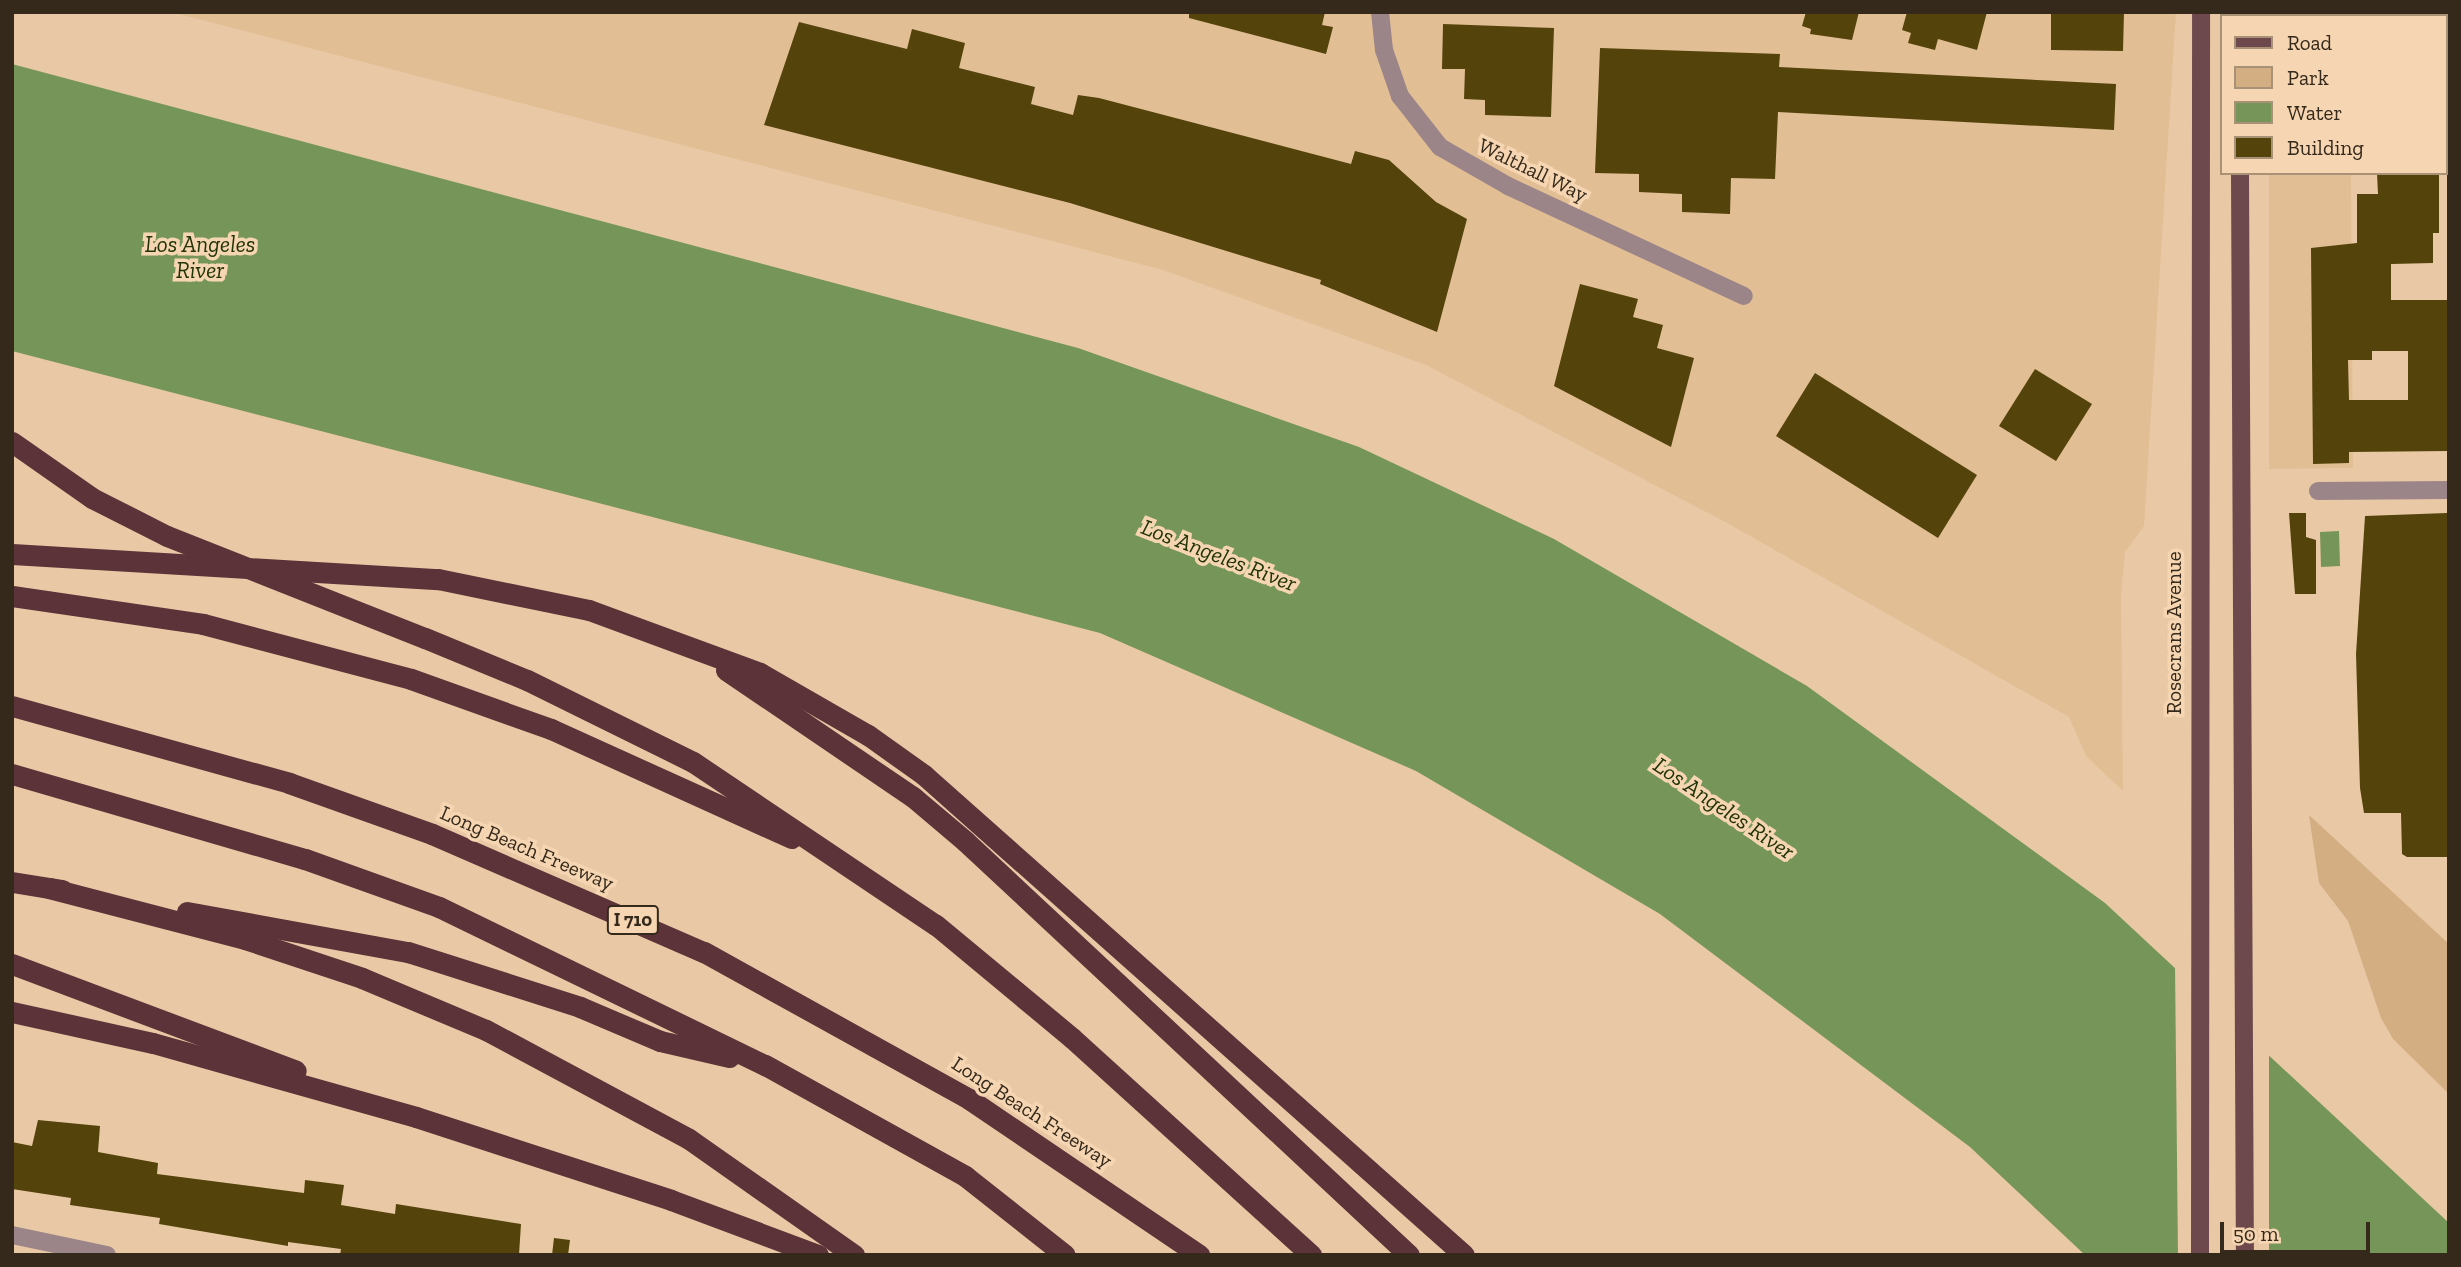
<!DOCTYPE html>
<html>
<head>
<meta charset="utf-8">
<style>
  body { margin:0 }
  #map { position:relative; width:2461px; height:1267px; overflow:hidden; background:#e9c9a5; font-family:"Zilla Slab",serif }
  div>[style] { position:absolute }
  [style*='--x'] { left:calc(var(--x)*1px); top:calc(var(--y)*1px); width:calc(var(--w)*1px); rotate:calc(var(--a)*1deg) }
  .built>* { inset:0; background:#e2be95 }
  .green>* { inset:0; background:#d3ae83 }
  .water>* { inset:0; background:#769559 }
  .pier>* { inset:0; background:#e9c9a5 }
  .building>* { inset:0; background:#54430b }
  .street>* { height:18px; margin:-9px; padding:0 9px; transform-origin:9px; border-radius:9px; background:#9b8588 }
  .primary>* { height:18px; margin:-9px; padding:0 9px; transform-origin:9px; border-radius:9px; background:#6d494d }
  .highway>* { height:21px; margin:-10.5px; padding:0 10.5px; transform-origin:10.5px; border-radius:10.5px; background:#5c3339 }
  .highway-bridge>* { height:21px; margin:-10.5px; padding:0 10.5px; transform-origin:10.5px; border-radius:10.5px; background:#5c3339 }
  span { translate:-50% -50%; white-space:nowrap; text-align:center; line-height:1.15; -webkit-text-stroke:7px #f6d6b2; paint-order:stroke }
  .shield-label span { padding:2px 5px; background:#f6d6b2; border:2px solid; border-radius:5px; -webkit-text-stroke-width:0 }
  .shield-label { font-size:19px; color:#35291b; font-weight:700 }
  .street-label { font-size:21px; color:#35291b }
  .water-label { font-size:23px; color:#1f3306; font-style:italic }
  .frame { position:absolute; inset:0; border:14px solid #35291b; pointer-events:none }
  .legend { position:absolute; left:2220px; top:14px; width:228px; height:161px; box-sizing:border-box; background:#f6d6b2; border:2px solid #a99176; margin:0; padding:9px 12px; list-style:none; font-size:21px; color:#35291b }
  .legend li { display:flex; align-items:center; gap:14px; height:35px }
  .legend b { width:35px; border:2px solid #a99176 }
  .scale { position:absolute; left:2220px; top:1222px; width:150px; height:32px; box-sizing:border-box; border:4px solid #35291b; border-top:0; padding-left:9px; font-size:21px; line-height:24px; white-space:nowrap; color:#35291b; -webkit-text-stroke:5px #f6d6b2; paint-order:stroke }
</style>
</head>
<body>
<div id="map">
  <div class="built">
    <div style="clip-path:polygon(171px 12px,2176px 12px,2144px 526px,2125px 552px,2121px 595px,2123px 791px,2086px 756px,2069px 717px,1727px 523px,1426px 365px,1163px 270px)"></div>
    <div style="clip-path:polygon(2269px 173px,2351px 173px,2353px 468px,2269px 469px)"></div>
  </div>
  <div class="green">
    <div style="clip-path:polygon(2309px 815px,2449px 944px,2449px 1094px,2393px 1039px,2381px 1018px,2348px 921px,2319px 883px)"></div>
  </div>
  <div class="water">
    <div style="clip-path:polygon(12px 64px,1078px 348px,1359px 447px,1554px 539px,1807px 686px,2105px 903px,2449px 1223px,2449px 1255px,2085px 1255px,1970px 1147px,1660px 914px,1416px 771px,1100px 633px,12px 351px)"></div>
    <div style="clip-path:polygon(2339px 531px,2340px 566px,2321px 567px,2320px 532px)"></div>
  </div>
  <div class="pier">
    <div style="clip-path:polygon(2175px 964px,2269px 1051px,2269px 1255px,2178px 1255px)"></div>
  </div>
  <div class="building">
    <div style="clip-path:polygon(1189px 12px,1325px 12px,1322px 25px,1333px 27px,1326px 54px,1189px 18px)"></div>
    <div style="clip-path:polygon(1806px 12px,1859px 12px,1852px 40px,1810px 34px,1811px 29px,1802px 26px)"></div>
    <div style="clip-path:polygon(1907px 12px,1987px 12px,1977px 50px,1938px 39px,1935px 50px,1908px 43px,1911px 33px,1902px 30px)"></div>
    <div style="clip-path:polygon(2051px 12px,2124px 12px,2123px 51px,2051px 50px)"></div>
    <div style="clip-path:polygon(799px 22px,907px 49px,912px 29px,965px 43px,959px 68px,1035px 87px,1031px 104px,1073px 115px,1078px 95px,1099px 98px,1351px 164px,1355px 151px,1389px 160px,1436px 202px,1467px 219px,1437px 332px,1320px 284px,1321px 280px,1070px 203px,764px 125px)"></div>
    <div style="clip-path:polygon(1443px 24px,1554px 28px,1551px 117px,1485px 115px,1485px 100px,1464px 99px,1465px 69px,1442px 69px)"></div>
    <div style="clip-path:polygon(1600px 48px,1780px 54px,1779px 67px,2116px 84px,2114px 130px,1778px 112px,1775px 179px,1731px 178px,1730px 214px,1682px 212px,1682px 194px,1639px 192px,1639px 174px,1595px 173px)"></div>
    <div style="clip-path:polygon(evenodd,2377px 173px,2439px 173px,2439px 233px,2433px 233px,2433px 263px,2391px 264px,2391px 300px,2449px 300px,2449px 451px,2349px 452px,2349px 463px,2313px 464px,2311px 248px,2357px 243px,2357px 194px,2378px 194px,2377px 173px,2372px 351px,2408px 351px,2408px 400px,2349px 400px,2348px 360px,2372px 360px,2372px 351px)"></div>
    <div style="clip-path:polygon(1580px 284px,1638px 299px,1633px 317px,1663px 325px,1657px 348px,1694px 358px,1671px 447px,1554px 386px)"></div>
    <div style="clip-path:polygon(2035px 369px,2092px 404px,2056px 461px,1999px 426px)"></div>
    <div style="clip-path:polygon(1815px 373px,1977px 475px,1938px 538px,1776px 436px)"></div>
    <div style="clip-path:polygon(2289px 513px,2306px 513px,2306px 537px,2316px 540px,2316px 594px,2295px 594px)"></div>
    <div style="clip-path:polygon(2447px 513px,2449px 857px,2407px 857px,2402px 854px,2401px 813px,2364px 813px,2360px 788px,2356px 654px,2365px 516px)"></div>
    <div style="clip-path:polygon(38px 1120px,100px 1126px,98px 1152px,158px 1163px,157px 1174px,304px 1193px,305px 1180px,344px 1185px,341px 1205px,395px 1214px,396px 1204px,521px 1224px,519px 1255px,340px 1255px,341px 1249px,288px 1242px,288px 1246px,159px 1224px,160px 1218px,70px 1205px,71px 1198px,12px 1189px,12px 1142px,32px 1146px)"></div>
    <div style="clip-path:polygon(554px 1238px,570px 1240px,568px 1255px,552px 1255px)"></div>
  </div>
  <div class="street">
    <div style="--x:1380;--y:12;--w:38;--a:84"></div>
    <div style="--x:1384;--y:50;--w:49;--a:70.8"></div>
    <div style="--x:1400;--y:96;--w:65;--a:51.9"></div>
    <div style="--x:1440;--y:147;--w:78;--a:29.8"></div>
    <div style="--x:1508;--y:186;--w:260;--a:25"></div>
    <div style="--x:2318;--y:491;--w:131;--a:-0.4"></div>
    <div style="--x:12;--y:1235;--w:97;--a:11.9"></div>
  </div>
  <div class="primary">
    <div style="--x:2242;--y:16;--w:4;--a:-90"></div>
    <div style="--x:2240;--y:173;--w:1082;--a:89.74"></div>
    <div style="--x:2200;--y:1255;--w:1243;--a:-89.95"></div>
  </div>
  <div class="highway">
    <div style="--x:12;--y:554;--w:427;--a:3.4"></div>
    <div style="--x:438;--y:579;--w:154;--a:11.6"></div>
    <div style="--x:589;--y:610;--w:182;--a:20.2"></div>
    <div style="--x:760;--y:673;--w:125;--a:29.9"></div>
    <div style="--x:868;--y:735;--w:69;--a:35.5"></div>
    <div style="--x:924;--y:775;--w:722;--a:41.63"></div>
    <div style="--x:12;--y:596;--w:193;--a:8.3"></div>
    <div style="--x:203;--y:624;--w:215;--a:14.8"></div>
    <div style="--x:411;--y:679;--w:149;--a:19.7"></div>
    <div style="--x:551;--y:729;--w:264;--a:24.4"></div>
    <div style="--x:425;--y:638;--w:110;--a:22.4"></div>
    <div style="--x:527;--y:680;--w:185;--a:26.3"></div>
    <div style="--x:693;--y:762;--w:293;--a:33.9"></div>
    <div style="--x:936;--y:925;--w:177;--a:39.7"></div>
    <div style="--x:1072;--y:1038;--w:323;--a:42.2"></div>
    <div style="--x:726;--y:670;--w:226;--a:34.2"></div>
    <div style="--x:913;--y:797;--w:68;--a:40.2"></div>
    <div style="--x:965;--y:841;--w:607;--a:43"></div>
    <div style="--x:12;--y:706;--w:288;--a:15.5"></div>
    <div style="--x:289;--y:783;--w:152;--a:19.6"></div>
    <div style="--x:432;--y:834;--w:296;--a:23.5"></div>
    <div style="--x:704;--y:952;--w:303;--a:29"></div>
    <div style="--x:969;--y:1099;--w:278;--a:34.1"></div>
    <div style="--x:12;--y:774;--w:305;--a:16.2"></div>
    <div style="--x:305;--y:859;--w:142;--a:19.7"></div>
    <div style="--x:439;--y:907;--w:362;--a:25.9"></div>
    <div style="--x:765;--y:1065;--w:229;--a:29"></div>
    <div style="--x:965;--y:1176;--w:127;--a:38.3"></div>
    <div style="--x:12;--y:882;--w:51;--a:9.1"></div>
    <div style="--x:49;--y:888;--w:203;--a:14.6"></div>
    <div style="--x:245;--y:939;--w:123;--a:18.4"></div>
    <div style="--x:362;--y:978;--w:134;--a:22.8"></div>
    <div style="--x:486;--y:1030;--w:230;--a:28.2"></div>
    <div style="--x:689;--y:1139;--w:202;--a:35.1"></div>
    <div style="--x:187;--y:912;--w:225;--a:10.3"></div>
    <div style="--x:408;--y:952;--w:181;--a:17.7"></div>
    <div style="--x:580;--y:1007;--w:87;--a:23"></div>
    <div style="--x:660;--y:1041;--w:71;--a:13.1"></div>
    <div style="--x:12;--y:964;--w:303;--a:20.6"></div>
    <div style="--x:12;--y:1012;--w:144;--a:12.4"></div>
    <div style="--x:153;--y:1043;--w:273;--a:15.7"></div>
    <div style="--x:416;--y:1117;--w:268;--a:18"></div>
    <div style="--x:671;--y:1200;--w:157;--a:20.5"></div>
  </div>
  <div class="highway-bridge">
    <div style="--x:12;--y:442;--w:98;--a:35"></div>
    <div style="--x:92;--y:498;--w:84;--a:26.9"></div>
    <div style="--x:167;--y:536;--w:277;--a:21.6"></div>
  </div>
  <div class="shield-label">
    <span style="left:633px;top:920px">I 710</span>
  </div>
  <div class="street-label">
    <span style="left:1533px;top:170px;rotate:26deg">Walthall Way</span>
    <span style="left:2174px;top:633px;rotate:-90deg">Rosecrans Avenue</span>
    <span style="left:527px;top:848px;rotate:23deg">Long Beach Freeway</span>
    <span style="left:1032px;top:1112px;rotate:33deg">Long Beach Freeway</span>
  </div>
  <div class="water-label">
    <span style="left:200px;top:257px">Los Angeles<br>River</span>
    <span style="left:1219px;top:555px;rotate:21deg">Los Angeles River</span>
    <span style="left:1724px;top:808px;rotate:34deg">Los Angeles River</span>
  </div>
  <div class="frame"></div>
  <ul class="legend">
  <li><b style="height:9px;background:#6d494d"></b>Road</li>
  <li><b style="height:19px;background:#d3ae83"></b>Park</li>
  <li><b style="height:19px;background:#769559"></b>Water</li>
  <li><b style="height:19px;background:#54430b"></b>Building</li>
  </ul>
  <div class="scale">50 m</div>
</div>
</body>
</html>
